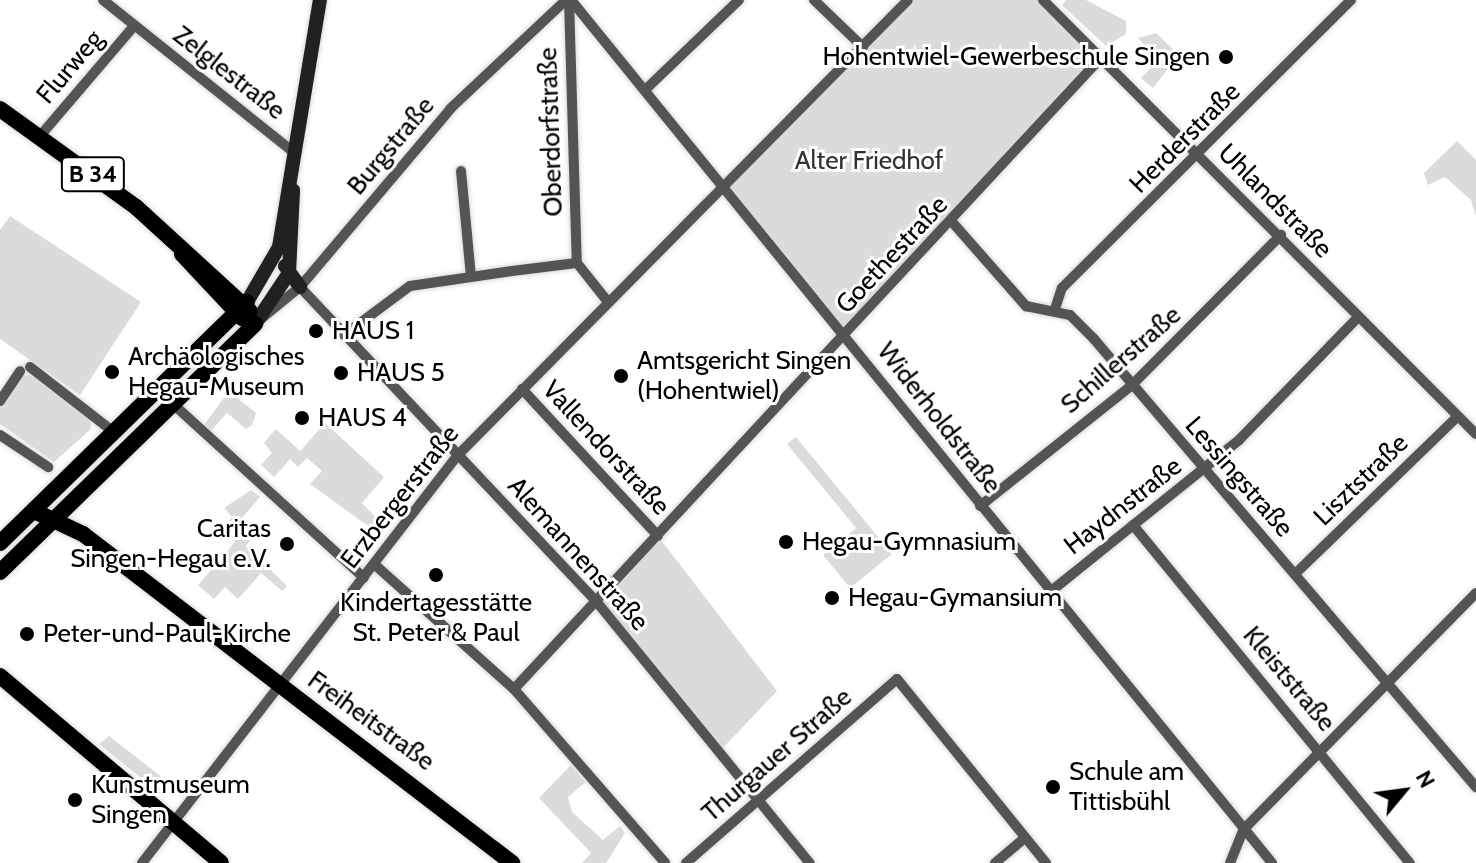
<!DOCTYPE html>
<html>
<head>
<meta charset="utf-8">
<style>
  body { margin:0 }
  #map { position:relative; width:1476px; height:863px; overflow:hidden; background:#fff; font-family:Cabin,sans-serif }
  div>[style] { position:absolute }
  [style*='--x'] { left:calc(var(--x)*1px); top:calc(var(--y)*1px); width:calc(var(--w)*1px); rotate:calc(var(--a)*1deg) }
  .green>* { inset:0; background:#dbdbdb }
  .roads { filter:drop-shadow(0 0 2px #dbdbdb) drop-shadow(0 0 2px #dbdbdb) }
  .minor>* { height:10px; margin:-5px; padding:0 5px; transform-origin:5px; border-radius:5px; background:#545454 }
  .secondary>* { height:14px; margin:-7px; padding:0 7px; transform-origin:7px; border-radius:7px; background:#212121 }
  .primary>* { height:16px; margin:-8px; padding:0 8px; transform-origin:8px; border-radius:8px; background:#000 }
  .dots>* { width:22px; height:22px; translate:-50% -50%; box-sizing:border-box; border:4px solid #fff; border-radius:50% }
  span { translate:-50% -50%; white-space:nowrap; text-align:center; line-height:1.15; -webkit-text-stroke:6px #fff; paint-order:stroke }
  .shield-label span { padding:2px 6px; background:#fff; border:2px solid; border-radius:6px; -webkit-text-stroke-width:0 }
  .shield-label { font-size:24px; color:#000; font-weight:700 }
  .poi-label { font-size:26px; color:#000 }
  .right { translate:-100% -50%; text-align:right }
  .left { translate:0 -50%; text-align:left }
  .street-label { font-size:26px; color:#000 }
  .park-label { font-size:26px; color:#323232 }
  .north { position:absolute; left:1364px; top:751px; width:80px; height:80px; -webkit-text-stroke:6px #fff; paint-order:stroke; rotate:61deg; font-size:22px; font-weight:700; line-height:32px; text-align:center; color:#000 }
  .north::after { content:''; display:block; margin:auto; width:28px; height:36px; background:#000; clip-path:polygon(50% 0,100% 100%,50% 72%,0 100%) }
</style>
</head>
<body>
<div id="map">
  <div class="green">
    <div style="clip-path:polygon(908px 0,1040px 0,1098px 61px,847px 335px,724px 186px)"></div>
    <div style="clip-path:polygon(1066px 0,1086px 0,1126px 21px,1126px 34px,1106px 46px,1062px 5px)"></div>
    <div style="clip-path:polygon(1156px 33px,1179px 55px,1153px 88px,1141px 78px,1158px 60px,1138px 38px)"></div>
    <div style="clip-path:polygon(1457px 141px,1476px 160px,1476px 217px,1471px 200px,1445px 177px,1428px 185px,1424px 173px)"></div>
    <div style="clip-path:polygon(10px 216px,141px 302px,80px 395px,0 339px,0 230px)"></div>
    <div style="clip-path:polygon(30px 375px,90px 417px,91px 429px,54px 462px,0 424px,0 406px,20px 376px)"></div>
    <div style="clip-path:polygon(229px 391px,256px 413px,252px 425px,246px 429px,227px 413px,209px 433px,203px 426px)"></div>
    <div style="clip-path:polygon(325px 423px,384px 477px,362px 503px,382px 524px,375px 531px,310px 484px,322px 471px,307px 458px,298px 467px,290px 459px,274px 477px,261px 465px,272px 453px,264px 443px,276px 429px,300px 451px)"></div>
    <div style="clip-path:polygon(796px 437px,892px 554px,850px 588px,823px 555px,856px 528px,787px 444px)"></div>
    <div style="clip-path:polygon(251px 490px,260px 497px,237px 524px,252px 538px,246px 546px,287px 586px,282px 591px,261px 573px,238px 599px,225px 587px,214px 599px,198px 585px,235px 542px,221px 529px,232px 517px,224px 508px)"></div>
    <div style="clip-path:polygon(658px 536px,777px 691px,719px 752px,596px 601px)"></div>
    <div style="clip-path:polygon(109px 736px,172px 785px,162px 795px,99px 744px)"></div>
    <div style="clip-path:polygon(571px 765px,586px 782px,568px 797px,572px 812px,603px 840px,620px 826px,625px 833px,606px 863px,582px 863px,591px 853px,539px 798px)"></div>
  </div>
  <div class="roads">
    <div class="minor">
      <div style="--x:103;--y:0;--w:241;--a:38.6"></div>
      <div style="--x:569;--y:0;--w:263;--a:88.3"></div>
      <div style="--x:571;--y:0;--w:1112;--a:50.91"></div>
      <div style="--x:814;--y:0;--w:68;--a:43.8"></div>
      <div style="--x:1043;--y:0;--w:613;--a:45.07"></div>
      <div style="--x:645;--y:90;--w:130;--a:-43.8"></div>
      <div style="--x:40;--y:136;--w:145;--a:-49.5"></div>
      <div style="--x:461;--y:171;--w:105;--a:84.6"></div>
      <div style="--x:953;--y:223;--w:111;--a:48.7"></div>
      <div style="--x:1026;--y:306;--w:45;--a:11.6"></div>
      <div style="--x:1070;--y:315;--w:34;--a:45"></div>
      <div style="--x:1094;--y:339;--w:589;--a:49.55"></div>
      <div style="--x:300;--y:287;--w:432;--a:46.7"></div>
      <div style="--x:596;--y:601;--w:338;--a:50.8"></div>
      <div style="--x:1055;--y:309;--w:22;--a:-72"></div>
      <div style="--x:1062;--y:288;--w:408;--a:-44.9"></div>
      <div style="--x:256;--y:323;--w:57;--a:-39.3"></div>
      <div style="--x:300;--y:287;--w:234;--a:-49.8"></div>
      <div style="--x:451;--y:108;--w:158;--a:-43.2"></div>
      <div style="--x:344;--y:335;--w:82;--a:-36.6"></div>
      <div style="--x:410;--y:286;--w:103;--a:-8.4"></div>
      <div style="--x:512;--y:271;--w:65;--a:-7"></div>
      <div style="--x:577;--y:263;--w:50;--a:51.5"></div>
      <div style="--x:30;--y:367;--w:108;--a:37.8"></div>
      <div style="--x:522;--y:389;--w:200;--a:47.2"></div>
      <div style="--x:0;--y:401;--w:36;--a:-56"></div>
      <div style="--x:173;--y:404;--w:258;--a:42.3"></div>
      <div style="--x:0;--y:435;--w:58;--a:33.7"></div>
      <div style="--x:980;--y:506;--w:193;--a:-38.5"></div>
      <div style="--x:1131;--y:386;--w:213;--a:-45.2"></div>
      <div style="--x:1133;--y:525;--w:437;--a:50.7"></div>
      <div style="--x:374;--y:564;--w:188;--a:41.8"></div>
      <div style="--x:514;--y:689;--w:230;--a:49"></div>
      <div style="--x:1295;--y:574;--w:226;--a:-44.1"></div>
      <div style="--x:1050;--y:592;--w:243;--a:-38.8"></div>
      <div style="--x:1239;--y:440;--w:171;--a:-45.9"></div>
      <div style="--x:514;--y:689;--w:858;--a:-47.08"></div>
      <div style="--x:142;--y:863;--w:515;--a:-52.26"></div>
      <div style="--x:457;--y:456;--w:641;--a:-45.32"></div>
      <div style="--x:686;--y:863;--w:280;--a:-41.1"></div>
      <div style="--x:897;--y:679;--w:237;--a:51"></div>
      <div style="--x:995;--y:863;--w:39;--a:-40"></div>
      <div style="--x:1230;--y:863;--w:37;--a:-68"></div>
      <div style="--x:1244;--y:829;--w:331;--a:-45.5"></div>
    </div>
    <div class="secondary">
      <div style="--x:285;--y:266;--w:26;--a:54"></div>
      <div style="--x:247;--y:302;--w:64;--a:-59.8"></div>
      <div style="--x:279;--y:247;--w:250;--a:-80.6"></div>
      <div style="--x:255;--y:324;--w:61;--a:-56.3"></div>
      <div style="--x:289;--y:273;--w:83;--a:-87.2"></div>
    </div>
    <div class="primary">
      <div style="--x:0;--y:109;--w:168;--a:35.8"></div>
      <div style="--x:136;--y:207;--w:154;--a:42.4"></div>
      <div style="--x:182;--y:254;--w:88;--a:46.8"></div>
      <div style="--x:34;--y:511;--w:54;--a:25.1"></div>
      <div style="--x:83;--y:534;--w:541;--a:37.48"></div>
      <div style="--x:0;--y:543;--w:345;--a:-44.3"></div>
      <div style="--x:0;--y:572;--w:356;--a:-44.2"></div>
      <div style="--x:0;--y:676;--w:289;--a:40.2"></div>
    </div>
  </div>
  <div class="dots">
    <div style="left:1226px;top:57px;background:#000"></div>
    <div style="left:316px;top:331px;background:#000"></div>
    <div style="left:112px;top:372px;background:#000"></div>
    <div style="left:341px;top:373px;background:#000"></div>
    <div style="left:621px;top:376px;background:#000"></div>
    <div style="left:302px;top:418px;background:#000"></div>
    <div style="left:786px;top:542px;background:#000"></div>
    <div style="left:287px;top:544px;background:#000"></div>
    <div style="left:436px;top:575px;background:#000"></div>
    <div style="left:832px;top:598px;background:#000"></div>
    <div style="left:27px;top:634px;background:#000"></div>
    <div style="left:1053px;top:787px;background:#000"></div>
    <div style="left:75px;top:800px;background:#000"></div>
  </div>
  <div class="shield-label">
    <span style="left:93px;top:174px">B 34</span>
  </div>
  <div class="poi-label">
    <span class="right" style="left:1210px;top:57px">Hohentwiel-Gewerbeschule Singen</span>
    <span class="left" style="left:332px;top:331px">HAUS 1</span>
    <span class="left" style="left:128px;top:372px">Archäologisches<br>Hegau-Museum</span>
    <span class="left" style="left:637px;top:376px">Amtsgericht Singen<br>(Hohentwiel)</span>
    <span class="left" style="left:357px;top:373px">HAUS 5</span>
    <span class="left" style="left:318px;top:418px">HAUS 4</span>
    <span class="right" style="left:271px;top:544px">Caritas<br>Singen-Hegau e.V.</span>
    <span class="left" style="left:802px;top:542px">Hegau-Gymnasium</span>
    <span class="left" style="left:848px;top:598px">Hegau-Gymansium</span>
    <span style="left:436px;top:618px">Kindertagesstätte<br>St. Peter &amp; Paul</span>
    <span class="left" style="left:43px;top:634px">Peter-und-Paul-Kirche</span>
    <span class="left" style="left:1069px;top:787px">Schule am<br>Tittisbühl</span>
    <span class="left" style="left:91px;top:800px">Kunstmuseum<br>Singen</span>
  </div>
  <div class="street-label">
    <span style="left:70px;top:67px;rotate:-50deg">Flurweg</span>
    <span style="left:229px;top:73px;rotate:38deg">Zelglestraße</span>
    <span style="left:551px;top:132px;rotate:-92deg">Oberdorfstraße</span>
    <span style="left:1185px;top:138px;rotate:-45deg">Herderstraße</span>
    <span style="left:391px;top:146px;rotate:-50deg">Burgstraße</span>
    <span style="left:1275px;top:201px;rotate:45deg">Uhlandstraße</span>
    <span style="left:892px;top:255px;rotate:-47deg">Goethestraße</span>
    <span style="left:1121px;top:360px;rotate:-41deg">Schillerstraße</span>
    <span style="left:939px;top:418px;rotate:52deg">Widerholdstraße</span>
    <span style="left:606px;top:448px;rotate:47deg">Vallendorstraße</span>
    <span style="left:1239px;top:477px;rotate:49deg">Lessingstraße</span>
    <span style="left:1361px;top:480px;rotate:-44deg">Lisztstraße</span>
    <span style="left:400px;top:497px;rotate:-52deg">Erzbergerstraße</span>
    <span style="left:1123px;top:506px;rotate:-38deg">Haydnstraße</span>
    <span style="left:578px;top:554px;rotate:48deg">Alemannenstraße</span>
    <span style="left:1289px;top:679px;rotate:50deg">Kleiststraße</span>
    <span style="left:371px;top:721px;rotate:36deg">Freiheitstraße</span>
    <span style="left:777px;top:755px;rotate:-41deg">Thurgauer Straße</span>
  </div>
  <div class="park-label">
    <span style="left:869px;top:161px">Alter Friedhof</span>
  </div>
  <div class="north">N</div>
</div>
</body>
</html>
